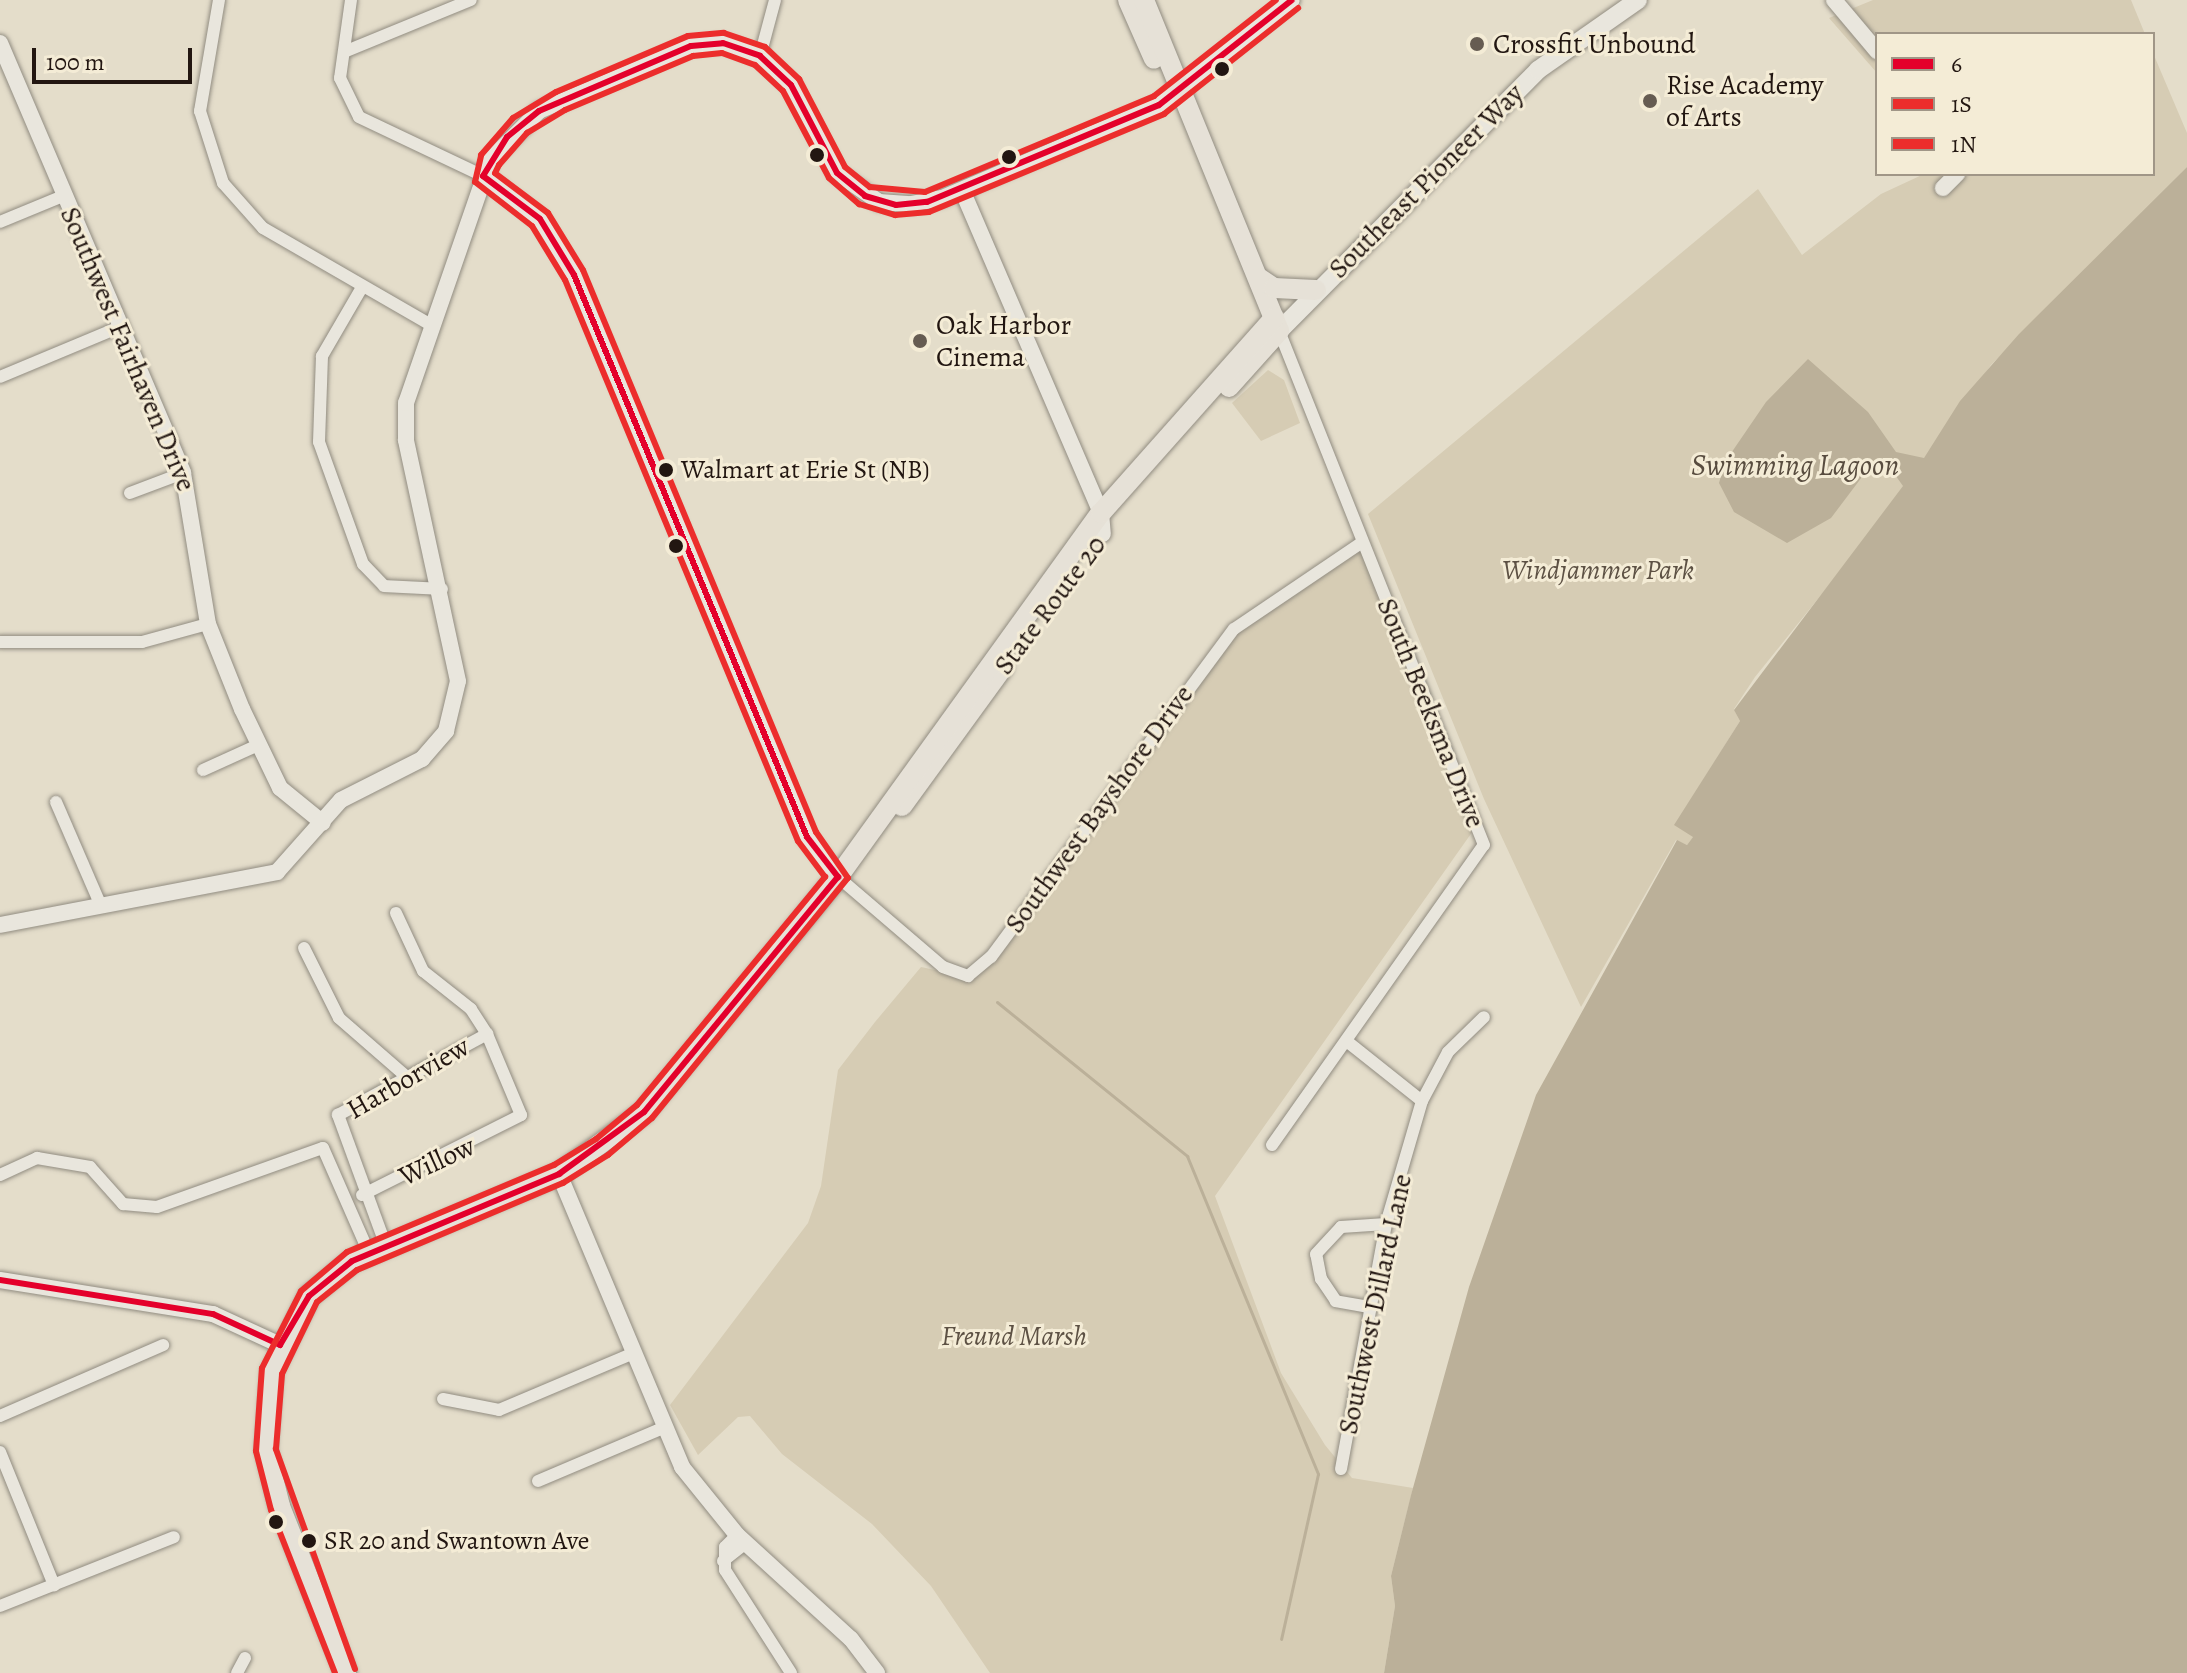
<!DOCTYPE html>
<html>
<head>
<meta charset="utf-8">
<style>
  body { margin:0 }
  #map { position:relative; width:2187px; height:1673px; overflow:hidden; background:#e4ddca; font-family:Alegreya,serif }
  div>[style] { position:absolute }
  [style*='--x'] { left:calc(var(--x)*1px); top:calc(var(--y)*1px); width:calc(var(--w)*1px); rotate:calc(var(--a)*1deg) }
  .green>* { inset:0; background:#d6ccb4 }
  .water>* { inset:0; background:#bbb099 }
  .stream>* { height:3px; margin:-1.5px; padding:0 1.5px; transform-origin:1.5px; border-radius:1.5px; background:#bbb099 }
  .roads { filter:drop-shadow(0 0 2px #918c81) drop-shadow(0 0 2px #918c81) }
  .minor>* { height:12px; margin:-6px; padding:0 6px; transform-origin:6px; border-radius:6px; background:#e9e6dd }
  .tertiary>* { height:16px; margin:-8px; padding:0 8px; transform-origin:8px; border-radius:8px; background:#e9e6dd }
  .secondary>* { height:18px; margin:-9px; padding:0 9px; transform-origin:9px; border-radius:9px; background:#e9e6dd }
  .primary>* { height:20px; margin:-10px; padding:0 10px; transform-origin:10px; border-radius:10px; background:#e6e1d7 }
  .bus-1>* { height:6px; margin:-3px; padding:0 3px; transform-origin:3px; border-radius:3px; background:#e4002b }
  .bus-2>* { height:6px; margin:-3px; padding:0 3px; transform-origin:3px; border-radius:3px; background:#ec2d2c }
  .bus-3>* { height:6px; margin:-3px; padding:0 3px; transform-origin:3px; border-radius:3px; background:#ec2d2c }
  .dots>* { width:22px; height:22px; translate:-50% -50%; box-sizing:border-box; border:4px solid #f4ecd6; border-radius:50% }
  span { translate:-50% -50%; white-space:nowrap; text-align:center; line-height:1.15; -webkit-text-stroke:6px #f4ecd6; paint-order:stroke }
  .bus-label { font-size:26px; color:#221611 }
  .left { translate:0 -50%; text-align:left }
  .poi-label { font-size:28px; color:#221611 }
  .street-label { font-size:28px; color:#221611 }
  .park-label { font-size:28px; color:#5d5144; font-style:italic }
  .water-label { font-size:30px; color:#584c3f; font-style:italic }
  .legend { position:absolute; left:1875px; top:32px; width:280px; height:144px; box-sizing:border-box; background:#f4ecd6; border:2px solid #a09687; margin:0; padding:10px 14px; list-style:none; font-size:24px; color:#221611 }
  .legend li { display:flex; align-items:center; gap:16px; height:40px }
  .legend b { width:40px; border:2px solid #a09687 }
  .scale { position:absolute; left:32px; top:48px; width:160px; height:36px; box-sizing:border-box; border:4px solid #221611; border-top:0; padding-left:10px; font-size:24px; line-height:28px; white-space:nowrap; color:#221611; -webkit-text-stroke:6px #f4ecd6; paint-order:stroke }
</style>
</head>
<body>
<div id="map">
  <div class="green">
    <div style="clip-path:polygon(1873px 0,2131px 0,2145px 34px,1877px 34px,1877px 73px,1829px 18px)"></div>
    <div style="clip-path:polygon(2153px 53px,2187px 133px,2187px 167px,1991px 365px,1870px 534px,1755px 677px,1734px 709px,1740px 721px,1675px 825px,1694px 836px,1687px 845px,1676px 840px,1581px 1007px,1484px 799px,1368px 514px,1758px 189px,1802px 255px,1881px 194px,1924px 174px,2153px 174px)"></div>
    <div style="clip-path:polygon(1268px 370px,1284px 380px,1300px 423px,1261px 441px,1232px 403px)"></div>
    <div style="clip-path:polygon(1361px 543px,1480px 821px,1215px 1196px,1281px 1373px,1325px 1445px,1352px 1478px,1413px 1488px,1391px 1576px,1395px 1606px,1384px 1673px,990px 1673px,931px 1586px,872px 1524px,782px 1454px,750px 1416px,738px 1417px,698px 1455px,670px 1405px,808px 1223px,821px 1186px,838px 1070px,875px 1022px,921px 967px,958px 975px,981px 968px,1234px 629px)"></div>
  </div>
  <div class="water">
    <div style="clip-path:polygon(2187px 167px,2187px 1673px,1384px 1673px,1395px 1606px,1391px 1576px,1411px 1495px,1469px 1287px,1536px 1095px,1677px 840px,1687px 845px,1693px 837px,1674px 825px,1740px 721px,1734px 710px,1903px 486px,1888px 465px,1871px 465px,1831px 518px,1787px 543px,1734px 512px,1719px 483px,1725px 462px,1766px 402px,1808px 359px,1868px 412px,1896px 452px,1924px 458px,1960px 401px,2019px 334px)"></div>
  </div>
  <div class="stream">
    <div style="--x:997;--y:1002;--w:245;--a:39"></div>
    <div style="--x:1187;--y:1156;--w:344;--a:67.6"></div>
    <div style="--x:1318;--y:1474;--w:169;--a:102.6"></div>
  </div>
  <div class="roads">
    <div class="minor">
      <div style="--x:219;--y:0;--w:113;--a:99.7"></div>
      <div style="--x:200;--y:111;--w:76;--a:72.3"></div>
      <div style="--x:223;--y:183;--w:60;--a:48.4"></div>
      <div style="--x:263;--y:228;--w:196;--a:30"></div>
      <div style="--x:351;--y:0;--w:79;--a:98"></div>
      <div style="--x:340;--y:78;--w:43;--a:64"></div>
      <div style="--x:359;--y:117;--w:137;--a:25.4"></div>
      <div style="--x:344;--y:52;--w:137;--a:-22.3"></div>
      <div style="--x:760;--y:56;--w:58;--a:-75"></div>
      <div style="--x:0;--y:222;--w:68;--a:-22.4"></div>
      <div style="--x:361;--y:289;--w:78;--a:120.2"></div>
      <div style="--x:322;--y:356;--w:86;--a:92"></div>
      <div style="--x:319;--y:442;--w:130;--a:70.2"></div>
      <div style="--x:363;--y:564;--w:30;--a:46"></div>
      <div style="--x:384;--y:586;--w:58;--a:3"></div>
      <div style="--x:0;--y:377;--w:127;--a:-22.7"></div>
      <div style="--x:130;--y:493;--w:57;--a:-20.7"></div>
      <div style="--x:0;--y:642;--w:142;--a:0"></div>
      <div style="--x:142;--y:642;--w:68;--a:-15.3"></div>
      <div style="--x:203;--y:770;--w:60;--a:-24.4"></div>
      <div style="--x:56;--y:802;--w:113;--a:66.6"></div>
      <div style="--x:838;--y:877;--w:138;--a:40.6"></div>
      <div style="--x:943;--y:967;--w:27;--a:20"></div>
      <div style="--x:968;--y:976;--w:30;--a:-40"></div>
      <div style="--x:991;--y:957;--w:408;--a:-53.5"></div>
      <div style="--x:1234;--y:629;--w:153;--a:-34.1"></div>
      <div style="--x:304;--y:948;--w:78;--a:63.4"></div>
      <div style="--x:339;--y:1018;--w:91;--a:41"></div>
      <div style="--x:1349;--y:1043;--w:93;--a:38.5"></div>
      <div style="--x:1272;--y:1145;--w:367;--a:-54.8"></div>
      <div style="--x:1484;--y:845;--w:553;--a:-111.74"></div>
      <div style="--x:0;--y:1175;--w:41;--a:-24.7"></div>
      <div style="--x:37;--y:1158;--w:54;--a:9.6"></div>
      <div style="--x:90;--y:1167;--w:50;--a:48.3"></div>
      <div style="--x:123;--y:1204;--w:34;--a:5"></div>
      <div style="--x:157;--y:1207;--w:176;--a:-19.6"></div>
      <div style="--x:323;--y:1148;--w:115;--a:66.3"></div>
      <div style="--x:362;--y:1195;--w:178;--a:-26.7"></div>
      <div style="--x:521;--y:1115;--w:88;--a:-112.8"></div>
      <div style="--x:487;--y:1034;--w:30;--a:-123"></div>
      <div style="--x:471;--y:1009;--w:61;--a:-141.6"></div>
      <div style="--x:423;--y:971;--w:64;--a:-115"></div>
      <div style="--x:386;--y:1246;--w:140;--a:-110.1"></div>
      <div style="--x:338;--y:1115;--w:170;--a:-28.5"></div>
      <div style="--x:1369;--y:1307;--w:34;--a:-170"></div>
      <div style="--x:1336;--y:1301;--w:27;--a:-124"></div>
      <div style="--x:1321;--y:1279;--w:25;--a:-101"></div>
      <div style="--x:1316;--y:1254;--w:37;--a:-47"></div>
      <div style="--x:1341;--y:1227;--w:45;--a:-3.8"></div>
      <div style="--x:443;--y:1399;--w:57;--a:11.1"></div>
      <div style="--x:499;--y:1410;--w:147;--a:-22.9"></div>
      <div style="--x:0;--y:1416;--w:178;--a:-23.5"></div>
      <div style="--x:0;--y:1452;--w:144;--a:67.9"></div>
      <div style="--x:1341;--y:1469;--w:249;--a:-79.6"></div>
      <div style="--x:1386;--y:1224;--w:128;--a:-73.7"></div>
      <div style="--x:1422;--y:1101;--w:55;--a:-62"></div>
      <div style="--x:1448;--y:1052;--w:50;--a:-44.2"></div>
      <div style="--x:538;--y:1481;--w:136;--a:-23"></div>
      <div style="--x:737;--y:1535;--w:17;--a:135"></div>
      <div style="--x:725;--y:1547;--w:23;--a:90"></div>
      <div style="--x:725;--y:1570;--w:122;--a:57.3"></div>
      <div style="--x:723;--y:1561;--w:29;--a:-38"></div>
      <div style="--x:0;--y:1606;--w:187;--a:-21.6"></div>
      <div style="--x:237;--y:1673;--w:17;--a:-62"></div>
    </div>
    <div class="tertiary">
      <div style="--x:1834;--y:0;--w:67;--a:49.9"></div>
      <div style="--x:0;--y:43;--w:467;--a:66.9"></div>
      <div style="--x:183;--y:473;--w:153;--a:80.6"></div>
      <div style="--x:208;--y:624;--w:92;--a:68.2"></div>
      <div style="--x:242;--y:709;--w:88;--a:64.3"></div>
      <div style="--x:280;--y:788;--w:55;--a:39.1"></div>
      <div style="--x:483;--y:176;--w:71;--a:37"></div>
      <div style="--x:540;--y:219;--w:66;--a:58.7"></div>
      <div style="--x:574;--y:275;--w:608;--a:67.48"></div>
      <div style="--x:807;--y:837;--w:51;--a:52.2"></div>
      <div style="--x:1943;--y:188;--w:20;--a:-45"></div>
      <div style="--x:962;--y:190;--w:352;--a:66.7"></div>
      <div style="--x:1101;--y:513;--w:21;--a:85"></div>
      <div style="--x:0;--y:925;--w:282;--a:-10.8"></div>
      <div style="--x:277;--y:872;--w:96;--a:-48.4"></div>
      <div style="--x:341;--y:800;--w:91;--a:-26.8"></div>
      <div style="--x:422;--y:759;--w:37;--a:-49"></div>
      <div style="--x:446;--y:731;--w:51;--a:-76.5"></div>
      <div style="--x:458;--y:681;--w:247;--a:-102.2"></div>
      <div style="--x:406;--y:440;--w:37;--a:-90"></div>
      <div style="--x:406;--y:403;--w:257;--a:-70.9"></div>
      <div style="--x:490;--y:160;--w:69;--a:-45"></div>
      <div style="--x:539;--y:111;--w:165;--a:-23.2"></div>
      <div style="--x:691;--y:46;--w:32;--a:-5"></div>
      <div style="--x:723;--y:43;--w:39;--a:19"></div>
      <div style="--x:760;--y:56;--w:42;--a:43.1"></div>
      <div style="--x:791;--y:85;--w:99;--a:62.4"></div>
      <div style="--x:837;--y:173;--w:51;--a:34.6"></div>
      <div style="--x:879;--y:202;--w:32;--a:4"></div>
      <div style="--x:911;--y:204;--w:32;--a:-11"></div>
      <div style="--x:942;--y:198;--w:236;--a:-23.2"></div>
      <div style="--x:1159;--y:105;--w:169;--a:-38.3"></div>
      <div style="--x:559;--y:1174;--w:318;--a:67.2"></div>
      <div style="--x:682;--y:1467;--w:87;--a:51"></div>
      <div style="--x:737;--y:1535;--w:154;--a:42.4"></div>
      <div style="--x:851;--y:1639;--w:43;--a:52.6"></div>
      <div style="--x:0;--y:1280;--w:216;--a:9.1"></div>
      <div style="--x:213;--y:1314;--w:74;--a:24.8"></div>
    </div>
    <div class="secondary">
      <div style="--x:1279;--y:331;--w:368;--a:-45.2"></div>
      <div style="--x:1538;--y:70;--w:122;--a:-35"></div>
    </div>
    <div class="primary">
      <div style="--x:1128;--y:0;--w:64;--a:66.2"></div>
      <div style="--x:1144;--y:0;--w:357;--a:67.8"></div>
      <div style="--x:1279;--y:331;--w:75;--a:131.8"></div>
      <div style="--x:1259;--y:278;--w:18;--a:34"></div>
      <div style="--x:1274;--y:288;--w:42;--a:2.7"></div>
      <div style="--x:902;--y:806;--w:172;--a:-54"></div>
      <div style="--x:346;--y:1673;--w:180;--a:-111.6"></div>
      <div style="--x:280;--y:1506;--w:58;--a:-104"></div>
      <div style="--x:266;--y:1450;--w:79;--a:-85.7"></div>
      <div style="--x:272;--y:1371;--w:84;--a:-63.7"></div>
      <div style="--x:309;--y:1296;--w:55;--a:-39.1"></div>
      <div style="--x:352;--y:1261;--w:225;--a:-22.8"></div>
      <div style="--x:559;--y:1174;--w:105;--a:-36.1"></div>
      <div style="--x:644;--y:1112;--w:305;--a:-50.5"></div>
      <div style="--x:838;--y:877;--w:449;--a:-54.2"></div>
      <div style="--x:1101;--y:513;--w:261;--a:-48.4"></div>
    </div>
  </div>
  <div class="bus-1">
    <div style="--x:483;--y:176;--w:46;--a:-58.4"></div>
    <div style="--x:507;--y:137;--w:41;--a:-39.1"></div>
    <div style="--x:539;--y:111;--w:165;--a:-23.2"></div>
    <div style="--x:691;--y:46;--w:32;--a:-5"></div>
    <div style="--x:723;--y:43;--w:39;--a:19"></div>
    <div style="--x:760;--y:56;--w:42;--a:43.1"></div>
    <div style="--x:791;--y:85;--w:99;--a:62.4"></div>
    <div style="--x:837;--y:173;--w:36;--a:39"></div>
    <div style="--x:865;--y:196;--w:32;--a:16"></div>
    <div style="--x:896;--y:205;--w:31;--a:-6"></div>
    <div style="--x:927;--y:202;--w:251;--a:-22.7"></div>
    <div style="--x:1159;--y:105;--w:169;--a:-38.3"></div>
    <div style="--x:483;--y:176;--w:71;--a:37"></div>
    <div style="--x:540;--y:219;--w:66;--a:58.7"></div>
    <div style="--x:574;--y:275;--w:608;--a:67.48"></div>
    <div style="--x:807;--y:837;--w:51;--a:52.2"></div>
    <div style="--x:0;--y:1280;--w:216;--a:9.1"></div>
    <div style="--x:213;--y:1314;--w:74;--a:24.8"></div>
    <div style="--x:280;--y:1345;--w:57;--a:-59.4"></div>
    <div style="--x:309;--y:1296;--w:55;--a:-39.1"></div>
    <div style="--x:352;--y:1261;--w:225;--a:-22.8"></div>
    <div style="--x:559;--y:1174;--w:105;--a:-36.1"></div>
    <div style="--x:644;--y:1112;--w:305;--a:-50.5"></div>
  </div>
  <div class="bus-2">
    <div style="--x:355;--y:1669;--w:234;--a:-109.8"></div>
    <div style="--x:276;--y:1449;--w:75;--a:-85.4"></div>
    <div style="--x:282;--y:1374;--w:80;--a:-64.1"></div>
    <div style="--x:317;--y:1302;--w:51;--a:-38.7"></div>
    <div style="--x:357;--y:1270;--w:224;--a:-22.9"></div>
    <div style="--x:563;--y:1183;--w:53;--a:-31.9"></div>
    <div style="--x:608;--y:1155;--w:57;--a:-40.1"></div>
    <div style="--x:652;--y:1118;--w:310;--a:-50.8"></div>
    <div style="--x:848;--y:878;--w:56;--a:-124.8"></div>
    <div style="--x:816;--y:832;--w:608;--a:-112.52"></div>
    <div style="--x:583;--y:270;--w:67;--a:-121.6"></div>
    <div style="--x:548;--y:213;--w:66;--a:-143"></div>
    <div style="--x:495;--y:173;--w:9;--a:-63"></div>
    <div style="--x:499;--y:165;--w:43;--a:-48.8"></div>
    <div style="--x:527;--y:133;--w:44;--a:-31.2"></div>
    <div style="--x:565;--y:110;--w:139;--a:-22.9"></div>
    <div style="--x:693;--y:56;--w:29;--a:-6"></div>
    <div style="--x:722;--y:53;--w:35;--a:20"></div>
    <div style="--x:755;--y:65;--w:38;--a:43"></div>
    <div style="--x:783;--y:91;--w:98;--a:62.1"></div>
    <div style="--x:829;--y:178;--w:40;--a:41"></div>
    <div style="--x:859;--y:204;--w:38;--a:17"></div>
    <div style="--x:895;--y:215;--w:34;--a:-5"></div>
    <div style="--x:929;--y:212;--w:255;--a:-22.6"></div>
    <div style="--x:1164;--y:114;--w:171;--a:-38.3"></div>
  </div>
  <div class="bus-3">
    <div style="--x:335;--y:1673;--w:175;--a:-111.4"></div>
    <div style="--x:271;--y:1510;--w:61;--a:-104.3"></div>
    <div style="--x:256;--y:1451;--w:83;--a:-85.9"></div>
    <div style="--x:262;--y:1368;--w:86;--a:-63.1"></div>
    <div style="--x:301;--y:1291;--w:60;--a:-40.3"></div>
    <div style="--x:347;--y:1252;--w:225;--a:-22.8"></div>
    <div style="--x:554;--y:1165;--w:49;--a:-31.8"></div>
    <div style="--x:596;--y:1139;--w:53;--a:-39.7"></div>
    <div style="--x:637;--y:1105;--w:296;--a:-50.5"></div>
    <div style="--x:825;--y:877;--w:45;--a:-126.9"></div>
    <div style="--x:798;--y:841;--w:607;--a:-112.55"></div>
    <div style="--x:565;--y:280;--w:63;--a:-121.4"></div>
    <div style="--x:532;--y:226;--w:72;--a:-142.3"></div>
    <div style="--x:475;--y:182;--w:28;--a:-77"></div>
    <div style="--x:481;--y:155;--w:49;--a:-49.1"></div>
    <div style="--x:513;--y:118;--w:50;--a:-31.2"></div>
    <div style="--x:556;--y:92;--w:143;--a:-23"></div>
    <div style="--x:688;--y:36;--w:36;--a:-5"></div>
    <div style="--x:724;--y:33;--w:43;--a:18.9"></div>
    <div style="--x:765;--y:47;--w:47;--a:43.3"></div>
    <div style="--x:799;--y:79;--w:99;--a:62.4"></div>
    <div style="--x:845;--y:167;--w:32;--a:39"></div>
    <div style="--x:870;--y:187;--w:55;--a:5.2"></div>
    <div style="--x:925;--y:192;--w:248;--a:-22.7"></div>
    <div style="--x:1154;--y:96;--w:155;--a:-38.2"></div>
  </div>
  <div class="dots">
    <div style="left:1477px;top:44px;background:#665c52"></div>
    <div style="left:1222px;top:69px;background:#221611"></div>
    <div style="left:1650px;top:101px;background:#665c52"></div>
    <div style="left:817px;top:155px;background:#221611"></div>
    <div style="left:1009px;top:157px;background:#221611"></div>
    <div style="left:920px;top:341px;background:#665c52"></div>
    <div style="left:666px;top:470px;background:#221611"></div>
    <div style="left:676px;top:546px;background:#221611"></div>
    <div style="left:276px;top:1522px;background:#221611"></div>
    <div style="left:309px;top:1541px;background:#221611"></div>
  </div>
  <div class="bus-label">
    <span class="left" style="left:681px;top:470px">Walmart at Erie St (NB)</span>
    <span class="left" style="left:324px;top:1541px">SR 20 and Swantown Ave</span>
  </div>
  <div class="poi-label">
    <span class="left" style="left:1493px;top:44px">Crossfit Unbound</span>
    <span class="left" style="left:1666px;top:101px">Rise Academy<br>of Arts</span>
    <span class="left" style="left:936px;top:341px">Oak Harbor<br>Cinema</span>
  </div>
  <div class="street-label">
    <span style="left:1426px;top:181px;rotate:-45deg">Southeast Pioneer Way</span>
    <span style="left:128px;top:349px;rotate:67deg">Southwest Fairhaven Drive</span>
    <span style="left:1050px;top:605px;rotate:-53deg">State Route 20</span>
    <span style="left:1431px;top:713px;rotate:68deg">South Beeksma Drive</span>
    <span style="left:1099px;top:809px;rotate:-54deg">Southwest Bayshore Drive</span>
    <span style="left:408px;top:1078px;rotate:-30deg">Harborview</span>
    <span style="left:437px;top:1161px;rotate:-25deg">Willow</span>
    <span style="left:1375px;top:1304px;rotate:-78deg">Southwest Dillard Lane</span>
  </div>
  <div class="park-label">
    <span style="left:1598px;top:570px">Windjammer Park</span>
    <span style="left:1014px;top:1336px">Freund Marsh</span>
  </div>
  <div class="water-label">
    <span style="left:1795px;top:465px">Swimming Lagoon</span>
  </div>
  <ul class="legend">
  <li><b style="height:10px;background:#e4002b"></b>6</li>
  <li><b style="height:10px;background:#ec2d2c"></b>1S</li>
  <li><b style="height:10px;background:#ec2d2c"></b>1N</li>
  </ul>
  <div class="scale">100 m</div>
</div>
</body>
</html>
